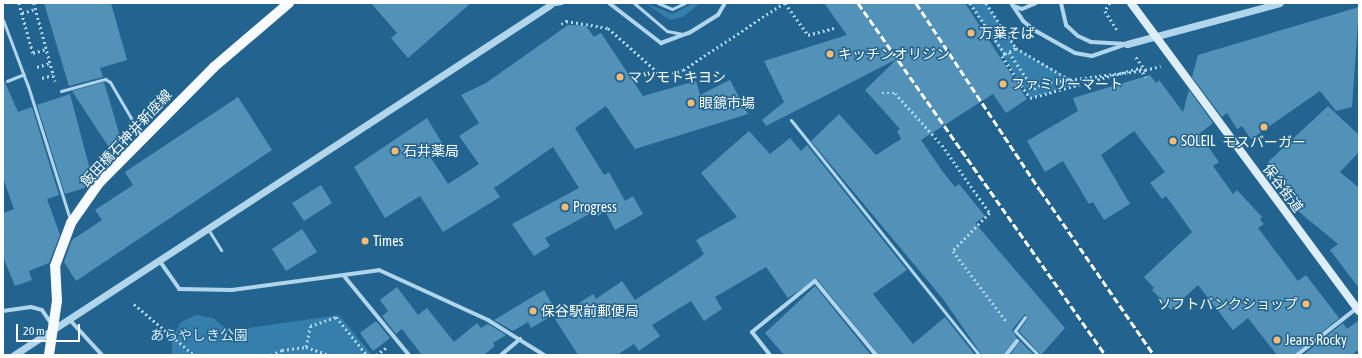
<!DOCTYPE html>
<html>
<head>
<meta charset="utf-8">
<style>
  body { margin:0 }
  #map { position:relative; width:1362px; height:358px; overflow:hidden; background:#22648f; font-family:"Asap Condensed","Noto Sans JP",sans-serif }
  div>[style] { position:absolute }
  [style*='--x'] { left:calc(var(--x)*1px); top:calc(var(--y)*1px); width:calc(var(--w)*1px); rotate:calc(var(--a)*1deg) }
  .green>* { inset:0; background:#357fac }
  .building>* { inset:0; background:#5292b9 }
  .path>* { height:2.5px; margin-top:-1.25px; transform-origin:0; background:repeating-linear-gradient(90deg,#b1d6ec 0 2px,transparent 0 5px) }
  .service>* { height:3px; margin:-1.5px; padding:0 1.5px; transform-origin:1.5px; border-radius:1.5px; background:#b1d6ec }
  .minor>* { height:4px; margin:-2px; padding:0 2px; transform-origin:2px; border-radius:2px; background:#b1d6ec }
  .tertiary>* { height:7px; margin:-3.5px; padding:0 3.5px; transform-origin:3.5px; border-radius:3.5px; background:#b1d6ec }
  .secondary>* { height:8px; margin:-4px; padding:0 4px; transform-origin:4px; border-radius:4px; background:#ddeef9 }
  .primary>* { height:10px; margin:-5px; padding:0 5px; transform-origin:5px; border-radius:5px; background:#f7fbff }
  .rail>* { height:3px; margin-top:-1.5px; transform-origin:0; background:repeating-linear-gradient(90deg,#fff 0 7px,transparent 0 10px) }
  .path-bridge>* { height:2.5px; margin-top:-1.25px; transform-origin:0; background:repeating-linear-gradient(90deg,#b1d6ec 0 2px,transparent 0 5px) }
  .dots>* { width:11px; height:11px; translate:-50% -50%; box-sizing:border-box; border:2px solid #22648f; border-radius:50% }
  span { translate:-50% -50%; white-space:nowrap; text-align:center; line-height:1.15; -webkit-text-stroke:3px #22648f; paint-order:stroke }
  .poi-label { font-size:14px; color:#fff }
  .left { translate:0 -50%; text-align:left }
  .right { translate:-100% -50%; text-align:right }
  .street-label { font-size:14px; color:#fff }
  .park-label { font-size:14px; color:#d7ecf9 }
  .frame { position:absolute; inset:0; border:4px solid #fff; pointer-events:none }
  .scale { position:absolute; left:16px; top:324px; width:64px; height:18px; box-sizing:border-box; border:2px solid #fff; border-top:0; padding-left:5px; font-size:12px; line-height:14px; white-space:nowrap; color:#fff; -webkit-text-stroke:3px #22648f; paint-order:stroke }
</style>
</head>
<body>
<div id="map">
  <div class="green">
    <div style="clip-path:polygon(645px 3px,673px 14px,693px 3px,700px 3px,683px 17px,670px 20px)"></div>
    <div style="clip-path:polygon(969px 3px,986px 3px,1016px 48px,1078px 84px,1030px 98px)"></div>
    <div style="clip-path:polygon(196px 315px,213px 318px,229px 331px,339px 315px,372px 355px,172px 355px,172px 338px,181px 322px)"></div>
  </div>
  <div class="building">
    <div style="clip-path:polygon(44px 3px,111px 3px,127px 60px,100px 68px,103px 77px,69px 86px)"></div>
    <div style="clip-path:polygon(371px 3px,471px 3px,408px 58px,391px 38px,397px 33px)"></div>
    <div style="clip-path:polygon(824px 3px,965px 3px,1027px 99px,1006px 113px,993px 94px,921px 140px,943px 172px,955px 187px,959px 184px,985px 216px,975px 223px,1065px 328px,1041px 355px,1019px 331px,1028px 318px,1025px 314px,1012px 330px,1017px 338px,1003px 355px,982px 355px,943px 299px,811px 141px,839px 114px,876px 155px,901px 139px,897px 131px,900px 129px,865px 90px,897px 59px,766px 126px,762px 120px,784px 102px,764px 61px,847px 35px)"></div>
    <div style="clip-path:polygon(1359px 7px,1352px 107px,1336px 111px,1320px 91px,1251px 139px,1242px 126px,1237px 129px,1227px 113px,1222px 117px,1192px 77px,1198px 55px)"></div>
    <div style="clip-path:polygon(568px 25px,586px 26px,594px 37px,601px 33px,643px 96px,696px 81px,700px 95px,730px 80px,748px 114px,635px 149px,606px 106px,575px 128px,604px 175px,609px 172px,625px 201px,633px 196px,643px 214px,615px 230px,605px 211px,598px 216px,595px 211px,545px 238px,550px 246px,534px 256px,512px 224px,579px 188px,553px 147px,494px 188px,500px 197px,443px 232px,420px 196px,385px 218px,354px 167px,427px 118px,444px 146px,429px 155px,448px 184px,479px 164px,459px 136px,479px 123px,461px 95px,486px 83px)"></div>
    <div style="clip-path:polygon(1150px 75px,1156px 83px,1159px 80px,1183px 112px,1189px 90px,1213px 123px,1199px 134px,1219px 162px,1213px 166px,1233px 194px,1237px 190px,1262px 217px,1260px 220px,1264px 224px,1258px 228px,1298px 281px,1306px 275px,1339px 318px,1294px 355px,1277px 355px,1248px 318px,1233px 330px,1198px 285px,1171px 310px,1152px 290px,1154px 288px,1144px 277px,1192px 232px,1166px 196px,1162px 199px,1150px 183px,1165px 172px,1134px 131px,1101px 155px,1130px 204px,1104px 220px,1093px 202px,1089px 204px,1063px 161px,1045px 172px,1027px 141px,1078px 111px,1073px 98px)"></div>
    <div style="clip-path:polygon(3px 78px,18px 112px,32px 107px,59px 195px,47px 199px,60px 235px,49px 263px,29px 271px,32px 280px,15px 286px,3px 257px,3px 213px,14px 209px,3px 178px)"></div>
    <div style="clip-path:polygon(104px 82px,122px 143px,108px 146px,72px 91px)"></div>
    <div style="clip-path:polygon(70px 94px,93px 181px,88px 187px,65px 194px,37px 105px)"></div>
    <div style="clip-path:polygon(238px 97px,272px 150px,76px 281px,64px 262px,72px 240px,102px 220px,95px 210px,133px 185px,125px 172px)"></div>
    <div style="clip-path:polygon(1328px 106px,1359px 135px,1359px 152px,1340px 172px,1359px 188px,1359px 288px,1330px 250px,1338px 244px,1298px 211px,1301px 207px,1268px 162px)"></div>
    <div style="clip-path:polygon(749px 131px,770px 154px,790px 138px,801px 151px,807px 145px,907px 270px,873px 294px,913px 344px,945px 317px,975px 355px,879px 355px,817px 279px,788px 298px,766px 267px,715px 297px,722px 309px,704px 321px,691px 301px,652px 325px,660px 336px,639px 351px,634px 344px,617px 355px,578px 355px,555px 319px,593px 294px,596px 299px,622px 281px,635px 300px,696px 260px,704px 254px,696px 240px,737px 217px,701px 173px)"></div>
    <div style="clip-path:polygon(321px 185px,332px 203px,304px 221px,292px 203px)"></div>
    <div style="clip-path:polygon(302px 229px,317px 252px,286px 271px,272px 249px)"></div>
    <div style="clip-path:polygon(815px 286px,871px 355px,784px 355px,765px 333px)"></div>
    <div style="clip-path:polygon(397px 287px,418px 315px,427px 308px,454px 342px,477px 323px,481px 328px,488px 324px,506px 335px,493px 343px,495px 346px,484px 355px,422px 355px,402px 329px,396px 334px,382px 316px,388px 311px,380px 300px)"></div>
    <div style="clip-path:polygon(544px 290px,557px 313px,531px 328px,528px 322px,513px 331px,494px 320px)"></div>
    <div style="clip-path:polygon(1359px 320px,1359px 349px,1352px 355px,1303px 355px,1343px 323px,1347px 329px)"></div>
    <div style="clip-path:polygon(376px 321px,390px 338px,373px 351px,360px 333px)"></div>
    <div style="clip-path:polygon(1020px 341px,1034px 355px,1010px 355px)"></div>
  </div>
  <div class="path">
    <div style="--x:19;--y:3;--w:52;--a:74.4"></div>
    <div style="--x:33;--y:53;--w:14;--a:-17"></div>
    <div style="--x:34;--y:3;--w:81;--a:74.9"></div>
    <div style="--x:785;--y:3;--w:39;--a:54"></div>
    <div style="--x:808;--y:35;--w:27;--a:-15"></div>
    <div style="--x:970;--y:3;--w:62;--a:55.5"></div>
    <div style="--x:1005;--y:54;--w:13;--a:-29"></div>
    <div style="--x:1110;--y:3;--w:9;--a:122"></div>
    <div style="--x:1105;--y:11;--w:24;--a:57"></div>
    <div style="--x:22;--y:13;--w:14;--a:-17"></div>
    <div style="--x:561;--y:24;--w:6;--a:-31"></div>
    <div style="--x:566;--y:21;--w:43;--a:9.5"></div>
    <div style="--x:608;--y:28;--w:74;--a:41.7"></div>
    <div style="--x:663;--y:77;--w:21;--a:-19"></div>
    <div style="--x:683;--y:70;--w:121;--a:-33.6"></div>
    <div style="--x:1009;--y:52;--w:45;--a:56"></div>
    <div style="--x:1034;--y:89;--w:13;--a:-29"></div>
    <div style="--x:1045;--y:83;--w:101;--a:-7.4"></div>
    <div style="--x:1136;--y:57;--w:16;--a:55"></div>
    <div style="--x:1145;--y:70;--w:16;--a:-14"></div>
    <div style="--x:37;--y:67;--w:14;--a:-17"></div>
    <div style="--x:42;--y:78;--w:11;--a:-15"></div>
    <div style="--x:882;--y:93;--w:13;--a:0"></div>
    <div style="--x:895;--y:93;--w:70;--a:47.9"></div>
    <div style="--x:942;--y:145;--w:83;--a:54.8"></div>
    <div style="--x:990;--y:213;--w:53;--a:134.2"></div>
    <div style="--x:953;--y:251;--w:88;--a:52.9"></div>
    <div style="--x:134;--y:304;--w:79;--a:40.4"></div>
    <div style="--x:306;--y:347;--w:21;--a:-79"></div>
    <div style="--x:310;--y:326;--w:28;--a:-19"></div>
    <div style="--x:336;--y:317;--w:49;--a:50.8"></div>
    <div style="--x:271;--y:355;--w:12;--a:-24"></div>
    <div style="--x:282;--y:350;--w:24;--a:-7"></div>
    <div style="--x:306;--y:347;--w:24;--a:19"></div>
    <div style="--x:376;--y:355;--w:14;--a:-36"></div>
  </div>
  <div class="service">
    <div style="--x:634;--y:3;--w:43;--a:40.3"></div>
    <div style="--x:667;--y:31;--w:16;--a:11"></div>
    <div style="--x:658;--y:3;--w:15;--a:23"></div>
    <div style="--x:672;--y:9;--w:14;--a:-25"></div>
    <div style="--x:3;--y:20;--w:71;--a:69.3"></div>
    <div style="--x:28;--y:86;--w:139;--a:72.5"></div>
    <div style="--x:7;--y:81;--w:18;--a:-22"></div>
    <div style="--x:61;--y:91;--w:46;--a:-15.3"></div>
    <div style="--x:105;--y:79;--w:6;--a:31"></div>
    <div style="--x:110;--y:82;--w:64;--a:59.8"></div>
    <div style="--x:791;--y:120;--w:301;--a:51.3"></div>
    <div style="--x:208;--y:229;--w:25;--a:58"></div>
    <div style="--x:1025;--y:317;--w:17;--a:126"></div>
    <div style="--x:1015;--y:331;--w:33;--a:46"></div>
  </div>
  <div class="minor">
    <div style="--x:609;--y:3;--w:66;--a:37.6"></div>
    <div style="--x:661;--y:43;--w:30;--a:-20"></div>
    <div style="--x:689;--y:33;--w:34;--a:-32"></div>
    <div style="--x:718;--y:15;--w:14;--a:-60"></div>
    <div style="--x:1011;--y:3;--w:22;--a:56"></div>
    <div style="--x:1023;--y:21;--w:14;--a:39"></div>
    <div style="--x:1034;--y:30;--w:47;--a:29.3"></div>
    <div style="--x:1075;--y:53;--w:17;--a:10"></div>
    <div style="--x:1092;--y:56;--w:37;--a:-19"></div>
    <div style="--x:1061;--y:3;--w:23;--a:77"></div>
    <div style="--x:1066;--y:25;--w:16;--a:43"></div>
    <div style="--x:1078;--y:36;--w:14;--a:25"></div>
    <div style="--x:1091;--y:42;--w:36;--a:3"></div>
    <div style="--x:550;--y:5;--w:12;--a:-9"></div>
    <div style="--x:1013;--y:6;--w:9;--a:18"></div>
    <div style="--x:1022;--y:9;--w:15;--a:-23"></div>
    <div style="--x:159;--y:260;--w:35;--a:55"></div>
    <div style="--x:179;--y:289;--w:53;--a:1.1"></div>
    <div style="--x:232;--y:290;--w:148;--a:-7.7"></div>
    <div style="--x:379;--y:270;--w:120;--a:24.6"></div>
    <div style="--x:488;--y:320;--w:66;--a:32"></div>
    <div style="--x:344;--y:276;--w:102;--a:50.6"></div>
    <div style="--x:3;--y:311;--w:28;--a:-8"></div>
    <div style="--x:31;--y:307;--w:11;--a:15"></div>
    <div style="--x:42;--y:310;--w:18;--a:56"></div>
    <div style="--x:69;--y:319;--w:49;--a:47.5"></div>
    <div style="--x:501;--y:355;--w:25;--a:-40"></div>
    <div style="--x:770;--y:355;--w:29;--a:-128"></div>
    <div style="--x:752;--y:332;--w:81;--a:-39"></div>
    <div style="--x:815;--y:281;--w:96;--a:50.5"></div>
    <div style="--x:1006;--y:355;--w:18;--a:-52"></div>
    <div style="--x:1297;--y:355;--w:76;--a:-38.1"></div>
  </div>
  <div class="tertiary">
    <div style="--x:1127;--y:44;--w:158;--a:-15"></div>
    <div style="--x:14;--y:355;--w:640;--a:-33.14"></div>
  </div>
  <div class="secondary">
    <div style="--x:1131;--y:3;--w:383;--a:53.5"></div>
  </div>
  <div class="primary">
    <div style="--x:49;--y:355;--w:55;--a:-81.6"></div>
    <div style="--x:57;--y:301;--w:35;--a:-93"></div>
    <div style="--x:55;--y:266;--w:46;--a:-69.6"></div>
    <div style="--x:71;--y:223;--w:49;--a:-55"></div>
    <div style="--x:99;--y:183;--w:163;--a:-45.2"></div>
    <div style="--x:214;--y:67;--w:99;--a:-40.5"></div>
  </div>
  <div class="rail">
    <div style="--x:858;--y:3;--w:430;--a:54.9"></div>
    <div style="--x:916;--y:3;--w:224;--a:56.5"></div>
    <div style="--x:1040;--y:190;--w:201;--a:55.4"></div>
  </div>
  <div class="path-bridge">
    <div style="--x:986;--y:3;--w:54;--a:56.3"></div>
    <div style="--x:1016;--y:48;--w:71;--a:30.5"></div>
    <div style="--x:1005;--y:54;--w:4;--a:146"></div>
    <div style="--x:1002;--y:56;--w:50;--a:56.3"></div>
    <div style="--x:1030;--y:98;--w:114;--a:-15.3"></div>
    <div style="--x:1140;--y:68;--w:11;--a:56"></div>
  </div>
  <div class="dots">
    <div style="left:971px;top:33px;background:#f8bb73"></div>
    <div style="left:830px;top:54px;background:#f8bb73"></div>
    <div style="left:620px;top:77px;background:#f8bb73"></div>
    <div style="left:1003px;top:84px;background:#f8bb73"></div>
    <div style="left:691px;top:103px;background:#f8bb73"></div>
    <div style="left:1264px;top:127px;background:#f8bb73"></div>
    <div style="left:1173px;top:141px;background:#f8bb73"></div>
    <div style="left:395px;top:151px;background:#f8bb73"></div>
    <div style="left:565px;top:207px;background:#f8bb73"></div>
    <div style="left:365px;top:241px;background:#f8bb73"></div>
    <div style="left:1306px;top:304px;background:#f8bb73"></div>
    <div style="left:533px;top:311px;background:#f8bb73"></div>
    <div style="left:1277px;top:340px;background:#f8bb73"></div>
  </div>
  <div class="poi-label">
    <span class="left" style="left:979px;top:33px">万葉そば</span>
    <span class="left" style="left:838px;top:54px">キッチンオリジン</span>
    <span class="left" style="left:628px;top:77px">マツモトキヨシ</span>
    <span class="left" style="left:1011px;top:84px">ファミリーマート</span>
    <span class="left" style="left:699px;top:103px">眼鏡市場</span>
    <span class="left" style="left:1181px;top:141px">SOLEIL</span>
    <span style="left:1264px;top:142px">モスバーガー</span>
    <span class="left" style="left:403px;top:151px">石井薬局</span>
    <span class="left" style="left:573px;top:207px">Progress</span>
    <span class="left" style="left:373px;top:241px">Times</span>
    <span class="right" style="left:1298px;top:304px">ソフトバンクショップ</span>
    <span class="left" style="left:541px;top:311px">保谷駅前郵便局</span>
    <span class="left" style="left:1285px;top:340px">Jeans Rocky</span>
  </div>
  <div class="street-label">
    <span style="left:126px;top:138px;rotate:-47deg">飯田橋石神井新座線</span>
    <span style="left:1283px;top:188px;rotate:53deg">保谷街道</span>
  </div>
  <div class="park-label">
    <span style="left:199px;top:335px">あらやしき公園</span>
  </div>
  <div class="frame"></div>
  <div class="scale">20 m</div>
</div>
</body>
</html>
